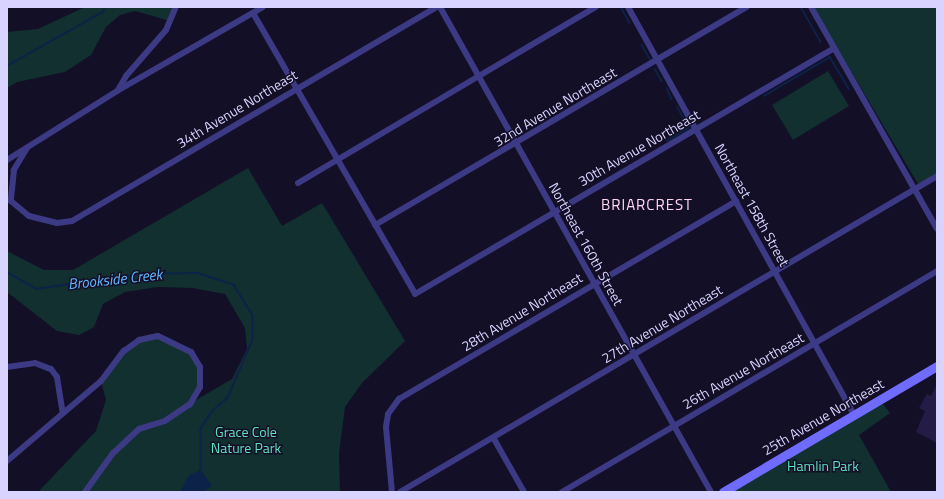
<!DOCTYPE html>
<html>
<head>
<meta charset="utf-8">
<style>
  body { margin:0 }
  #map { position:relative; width:944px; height:499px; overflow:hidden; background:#130f26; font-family:"Titillium Web",sans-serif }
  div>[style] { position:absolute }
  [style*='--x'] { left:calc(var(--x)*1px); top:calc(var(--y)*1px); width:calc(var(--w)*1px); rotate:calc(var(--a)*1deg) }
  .green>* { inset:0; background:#12302f }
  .water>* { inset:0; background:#0c2248 }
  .stream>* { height:1.5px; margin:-0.75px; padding:0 0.75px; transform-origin:0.75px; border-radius:0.75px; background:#0c2248 }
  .building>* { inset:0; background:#241b47 }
  .street>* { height:6px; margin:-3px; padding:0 3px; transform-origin:3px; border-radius:3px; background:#3d3a85 }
  .secondary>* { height:9px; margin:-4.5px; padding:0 4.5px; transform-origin:4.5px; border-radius:4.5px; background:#6f6bff }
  span { translate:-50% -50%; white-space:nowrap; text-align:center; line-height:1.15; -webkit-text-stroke:3px #130f26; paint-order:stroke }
  .street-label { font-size:14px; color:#d9d4ff }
  .park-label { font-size:14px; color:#5fe0c0 }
  .neighbourhood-label { font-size:15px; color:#ffd6f0; letter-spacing:1px }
  .water-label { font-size:15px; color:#62b6ff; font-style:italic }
  .frame { position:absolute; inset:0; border:8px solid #d9d4ff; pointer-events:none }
</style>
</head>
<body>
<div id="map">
  <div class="green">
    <div style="clip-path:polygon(85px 7px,176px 7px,170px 21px,135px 11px,120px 15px,106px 27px,91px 55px,65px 72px,17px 82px,7px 88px,7px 32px,38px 29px)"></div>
    <div style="clip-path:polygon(813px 7px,937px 7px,937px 173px,918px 184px)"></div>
    <div style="clip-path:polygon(828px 71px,849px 106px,793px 140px,772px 105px)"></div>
    <div style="clip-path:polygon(248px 168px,282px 226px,322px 203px,405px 341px,362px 383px,345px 407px,339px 453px,340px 492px,38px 492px,96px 431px,106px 400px,101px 381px,124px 351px,139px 340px,158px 336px,191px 352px,200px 367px,200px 387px,191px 403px,232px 379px,247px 349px,245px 328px,225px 294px,192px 288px,158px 287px,125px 292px,103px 304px,94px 327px,79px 335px,57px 331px,7px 292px,7px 251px,44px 270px,73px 270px)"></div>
    <div style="clip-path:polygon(882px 403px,890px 413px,859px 435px,891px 492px,723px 492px)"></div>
  </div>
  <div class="water">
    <div style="clip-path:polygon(201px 470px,212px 486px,203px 492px,180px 492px,189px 475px)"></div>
  </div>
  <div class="stream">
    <div style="--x:621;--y:7;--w:18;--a:61"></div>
    <div style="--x:801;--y:7;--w:40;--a:60.3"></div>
    <div style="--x:642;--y:45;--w:16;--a:60"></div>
    <div style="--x:7;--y:66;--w:110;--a:-29.4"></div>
    <div style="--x:103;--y:12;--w:5;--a:-68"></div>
    <div style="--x:655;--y:69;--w:14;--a:60"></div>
    <div style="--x:667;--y:88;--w:12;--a:66"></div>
    <div style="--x:764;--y:96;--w:77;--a:-30.6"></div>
    <div style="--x:830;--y:57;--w:37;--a:59"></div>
    <div style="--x:667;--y:141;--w:26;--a:-31"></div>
    <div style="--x:689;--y:128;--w:24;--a:-120"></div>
    <div style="--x:7;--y:272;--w:34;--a:30"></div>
    <div style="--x:36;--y:289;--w:105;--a:-8.2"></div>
    <div style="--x:140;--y:274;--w:58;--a:-1"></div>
    <div style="--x:198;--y:273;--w:38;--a:18"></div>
    <div style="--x:234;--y:285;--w:36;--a:58"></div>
    <div style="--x:253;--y:315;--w:25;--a:90"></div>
    <div style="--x:253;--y:340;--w:63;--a:113.3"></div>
    <div style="--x:228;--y:398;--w:21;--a:139"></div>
    <div style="--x:212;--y:412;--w:20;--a:123"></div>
    <div style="--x:201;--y:429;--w:42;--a:90"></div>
  </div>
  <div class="building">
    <div style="clip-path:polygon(937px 384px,937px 443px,916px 432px,925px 411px,919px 408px,927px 394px,931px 396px)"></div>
  </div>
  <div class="street">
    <div style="--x:440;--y:7;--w:556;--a:60.81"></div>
    <div style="--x:628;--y:7;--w:466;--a:61"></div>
    <div style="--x:811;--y:7;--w:255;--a:60.4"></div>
    <div style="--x:253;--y:13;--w:324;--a:60"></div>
    <div style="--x:415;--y:294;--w:486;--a:-30.4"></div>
    <div style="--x:118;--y:90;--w:16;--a:-60"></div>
    <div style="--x:126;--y:76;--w:61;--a:-49"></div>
    <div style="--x:166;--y:30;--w:25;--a:-67"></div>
    <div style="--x:27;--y:148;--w:26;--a:121"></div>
    <div style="--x:14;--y:170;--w:31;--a:96"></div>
    <div style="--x:11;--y:201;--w:23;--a:40"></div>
    <div style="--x:29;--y:216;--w:29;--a:14"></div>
    <div style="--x:57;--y:223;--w:15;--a:-8"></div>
    <div style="--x:72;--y:221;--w:423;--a:-30.4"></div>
    <div style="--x:7;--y:160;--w:130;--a:-32.1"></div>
    <div style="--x:117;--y:91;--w:168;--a:-29.9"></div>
    <div style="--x:298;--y:183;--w:346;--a:-30.6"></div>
    <div style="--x:375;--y:225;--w:431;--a:-30.4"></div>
    <div style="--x:7;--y:367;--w:28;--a:-8"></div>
    <div style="--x:35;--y:363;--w:17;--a:21"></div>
    <div style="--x:51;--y:369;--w:10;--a:53"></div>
    <div style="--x:57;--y:377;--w:36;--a:81"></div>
    <div style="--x:494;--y:439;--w:61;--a:60.5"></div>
    <div style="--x:7;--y:461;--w:123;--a:-40.4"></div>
    <div style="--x:101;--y:381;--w:38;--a:-53"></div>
    <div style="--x:124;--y:351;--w:19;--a:-36"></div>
    <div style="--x:139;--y:340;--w:19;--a:-12"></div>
    <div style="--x:158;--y:336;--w:37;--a:26"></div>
    <div style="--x:191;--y:352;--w:17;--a:59"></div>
    <div style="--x:200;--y:367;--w:20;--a:90"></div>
    <div style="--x:200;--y:387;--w:20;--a:120"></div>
    <div style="--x:190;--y:404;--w:30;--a:146"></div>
    <div style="--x:165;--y:421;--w:27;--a:163"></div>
    <div style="--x:139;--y:429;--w:35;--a:137"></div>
    <div style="--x:113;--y:453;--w:48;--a:125.7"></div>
    <div style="--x:392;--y:492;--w:65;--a:-95.3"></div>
    <div style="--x:386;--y:427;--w:13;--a:-81"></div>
    <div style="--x:388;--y:414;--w:19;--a:-54"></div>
    <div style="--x:399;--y:399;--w:391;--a:-30.4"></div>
    <div style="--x:400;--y:492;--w:623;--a:-30.47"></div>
    <div style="--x:562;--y:492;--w:435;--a:-30.5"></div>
  </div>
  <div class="secondary">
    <div style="--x:723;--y:492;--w:248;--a:-30.5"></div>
  </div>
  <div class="street-label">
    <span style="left:555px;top:107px;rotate:-31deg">32nd Avenue Northeast</span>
    <span style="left:237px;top:109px;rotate:-31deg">34th Avenue Northeast</span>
    <span style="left:639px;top:148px;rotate:-30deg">30th Avenue Northeast</span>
    <span style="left:752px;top:205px;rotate:61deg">Northeast 158th Street</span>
    <span style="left:586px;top:244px;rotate:61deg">Northeast 160th Street</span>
    <span style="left:522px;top:312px;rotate:-31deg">28th Avenue Northeast</span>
    <span style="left:662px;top:324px;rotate:-31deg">27th Avenue Northeast</span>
    <span style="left:743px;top:371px;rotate:-30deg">26th Avenue Northeast</span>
    <span style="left:823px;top:417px;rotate:-30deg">25th Avenue Northeast</span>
  </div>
  <div class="park-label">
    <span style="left:246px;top:440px">Grace Cole<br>Nature Park</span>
    <span style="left:823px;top:466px">Hamlin Park</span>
  </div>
  <div class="neighbourhood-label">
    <span style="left:647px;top:205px">BRIARCREST</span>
  </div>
  <div class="water-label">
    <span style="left:115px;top:279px;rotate:-6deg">Brookside Creek</span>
  </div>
  <div class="frame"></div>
</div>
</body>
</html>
